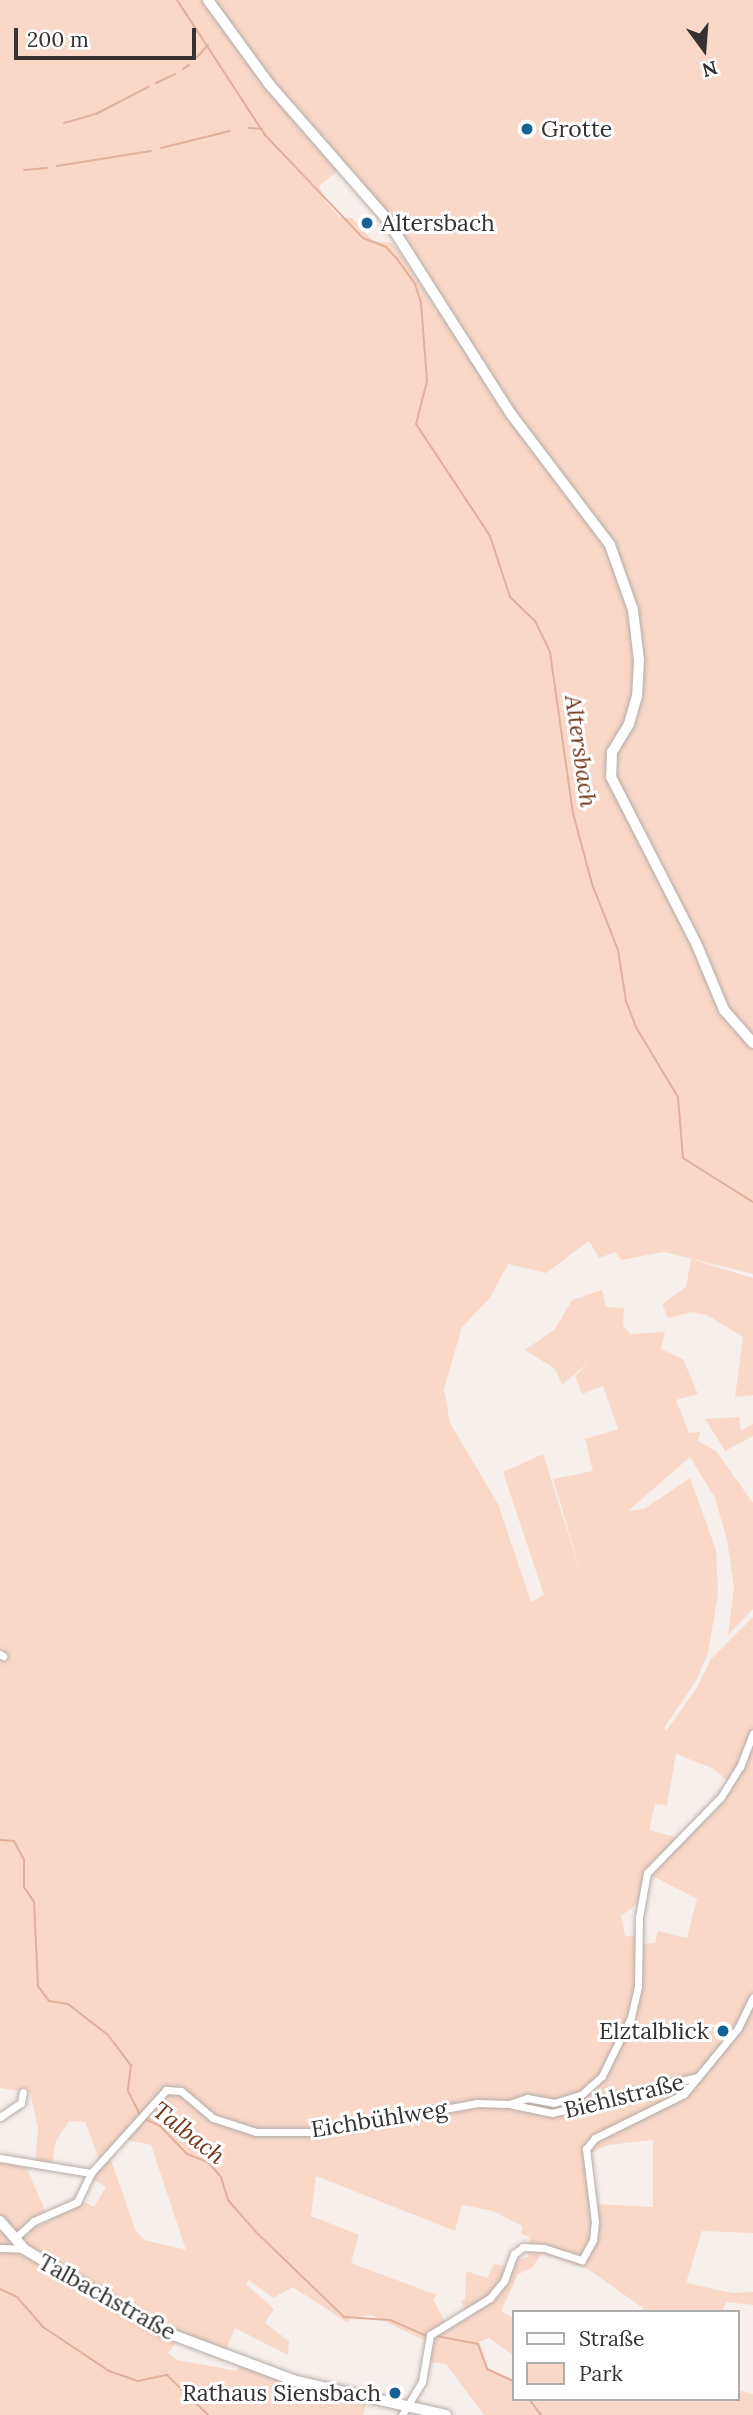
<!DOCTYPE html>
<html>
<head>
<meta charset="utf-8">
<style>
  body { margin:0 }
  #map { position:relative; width:753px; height:2415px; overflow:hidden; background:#f7efeb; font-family:Lora,serif }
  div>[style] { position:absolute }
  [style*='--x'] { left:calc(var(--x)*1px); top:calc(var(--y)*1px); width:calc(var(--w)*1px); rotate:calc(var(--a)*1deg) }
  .green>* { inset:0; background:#fad8c8 }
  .stream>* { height:2px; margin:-1px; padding:0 1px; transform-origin:1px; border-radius:1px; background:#e0b09a }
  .roads { filter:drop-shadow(0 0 2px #b3aca8) drop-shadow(0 0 2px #b3aca8) }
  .street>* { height:7px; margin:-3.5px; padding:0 3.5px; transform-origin:3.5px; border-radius:3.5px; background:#fff }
  .secondary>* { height:10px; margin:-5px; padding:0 5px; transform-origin:5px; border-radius:5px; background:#fff }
  .dots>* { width:19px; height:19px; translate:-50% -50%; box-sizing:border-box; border:4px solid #fff; border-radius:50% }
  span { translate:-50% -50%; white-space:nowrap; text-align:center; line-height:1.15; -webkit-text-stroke:6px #fff; paint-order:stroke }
  .poi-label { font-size:23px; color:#353231 }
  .left { translate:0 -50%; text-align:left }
  .right { translate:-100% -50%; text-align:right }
  .street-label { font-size:23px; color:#353231 }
  .water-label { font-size:24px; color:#733718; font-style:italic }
  .legend { position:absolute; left:512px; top:2310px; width:228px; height:91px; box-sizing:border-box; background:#fff; border:2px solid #aeadad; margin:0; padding:9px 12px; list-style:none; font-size:21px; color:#353231 }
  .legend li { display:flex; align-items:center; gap:14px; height:35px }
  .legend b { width:35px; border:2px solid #aeadad }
  .north { position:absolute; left:669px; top:14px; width:70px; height:70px; -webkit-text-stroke:5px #fff; paint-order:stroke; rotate:164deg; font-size:19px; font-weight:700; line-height:28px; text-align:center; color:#353231 }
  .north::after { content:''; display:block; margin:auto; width:24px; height:32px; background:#353231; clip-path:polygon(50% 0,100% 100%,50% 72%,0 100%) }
  .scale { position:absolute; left:14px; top:28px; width:182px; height:32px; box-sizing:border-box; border:4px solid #353231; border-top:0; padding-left:9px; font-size:21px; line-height:24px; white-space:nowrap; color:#353231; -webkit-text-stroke:5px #fff; paint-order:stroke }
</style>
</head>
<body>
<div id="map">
  <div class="green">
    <div style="clip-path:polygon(evenodd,0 0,753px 0,753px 1274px,664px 1252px,621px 1260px,616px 1252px,599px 1258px,589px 1241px,546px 1273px,508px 1264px,489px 1299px,462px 1327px,444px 1389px,450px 1423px,498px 1504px,531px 1602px,544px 1595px,503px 1472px,543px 1454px,584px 1583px,553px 1479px,593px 1471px,585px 1439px,618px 1429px,603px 1386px,582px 1394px,575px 1376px,590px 1361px,562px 1385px,555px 1369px,525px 1350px,555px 1329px,572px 1300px,602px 1290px,606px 1307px,624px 1308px,623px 1325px,630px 1334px,665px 1332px,661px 1349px,683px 1359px,698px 1394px,676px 1400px,689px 1433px,700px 1432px,698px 1441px,716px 1451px,753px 1503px,753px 1609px,728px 1635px,734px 1587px,727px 1540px,715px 1498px,690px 1457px,628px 1511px,644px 1509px,690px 1478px,716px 1550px,718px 1594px,708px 1653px,696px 1681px,664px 1728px,666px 1731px,696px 1689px,711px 1659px,753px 1617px,753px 1996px,737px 2027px,698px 2076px,552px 2114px,699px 2078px,739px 2028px,753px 1998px,753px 2233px,702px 2231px,686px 2283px,733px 2293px,753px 2292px,753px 2305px,726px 2302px,722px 2312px,642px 2312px,643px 2308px,588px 2269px,542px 2253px,532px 2268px,518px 2274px,501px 2311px,513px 2318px,513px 2355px,489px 2338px,479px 2342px,489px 2369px,513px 2379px,513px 2399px,737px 2399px,737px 2390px,753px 2394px,753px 2415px,484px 2415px,446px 2364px,428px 2362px,427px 2341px,420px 2338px,371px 2315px,350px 2318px,348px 2323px,293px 2287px,273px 2298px,249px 2280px,246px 2284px,274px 2309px,265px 2323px,289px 2341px,288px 2355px,235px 2328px,223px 2357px,180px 2338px,168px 2353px,177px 2360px,237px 2371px,240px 2365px,367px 2403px,363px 2415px,0 2415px,0 2158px,25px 2164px,47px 2215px,35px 2221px,38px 2226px,85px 2202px,94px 2207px,106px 2187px,90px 2177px,100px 2162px,85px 2122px,69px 2121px,56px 2141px,52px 2165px,35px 2164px,38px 2129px,30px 2092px,0 2088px,0 0,339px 170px,389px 214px,401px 232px,440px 307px,433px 316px,436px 309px,398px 250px,391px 243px,373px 241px,352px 218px,339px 217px,326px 202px,319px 186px,339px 170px,0 0,676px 1754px,712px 1768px,731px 1783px,679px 1838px,649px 1830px,655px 1804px,667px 1805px,676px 1754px,0 0,647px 1873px,697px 1899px,687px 1938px,658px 1931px,655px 1943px,640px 1944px,639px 1937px,625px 1936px,621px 1916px,640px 1902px,647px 1873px,0 0,122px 2139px,151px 2145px,186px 2250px,144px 2240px,135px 2229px,109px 2154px,122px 2139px,0 0,653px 2140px,653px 2207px,595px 2204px,588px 2154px,608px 2145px,653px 2140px,0 0,316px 2176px,455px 2231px,462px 2205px,493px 2211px,522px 2226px,521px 2234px,530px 2237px,528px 2257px,516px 2260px,512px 2268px,494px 2264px,487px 2278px,466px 2271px,465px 2299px,461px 2301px,466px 2312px,446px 2324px,433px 2299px,437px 2295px,351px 2263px,359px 2235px,311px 2216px,316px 2176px)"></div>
    <div style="clip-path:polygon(691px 1259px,753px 1278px,753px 1395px,735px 1397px,743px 1337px,707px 1315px,691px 1312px,668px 1318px,662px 1304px,686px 1287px)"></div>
    <div style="clip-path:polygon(739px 1417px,741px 1430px,753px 1424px,753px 1436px,725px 1451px,705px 1419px)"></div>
  </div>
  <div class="stream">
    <div style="--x:177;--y:0;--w:161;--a:56.9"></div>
    <div style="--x:265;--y:135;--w:142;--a:46.4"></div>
    <div style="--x:363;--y:238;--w:25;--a:21"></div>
    <div style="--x:386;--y:247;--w:16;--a:47"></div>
    <div style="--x:397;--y:259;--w:31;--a:54"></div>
    <div style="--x:415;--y:284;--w:20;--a:72"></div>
    <div style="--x:421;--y:303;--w:78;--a:85.6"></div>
    <div style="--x:427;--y:381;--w:44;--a:104.3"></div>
    <div style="--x:416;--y:424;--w:134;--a:56.5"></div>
    <div style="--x:490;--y:536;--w:64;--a:71.8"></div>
    <div style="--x:510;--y:597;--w:35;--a:44"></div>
    <div style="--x:535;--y:621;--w:34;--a:64"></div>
    <div style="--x:550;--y:652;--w:163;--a:81.9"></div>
    <div style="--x:573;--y:813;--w:73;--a:75"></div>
    <div style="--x:592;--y:884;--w:71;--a:68.5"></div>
    <div style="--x:618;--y:950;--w:52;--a:81.1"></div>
    <div style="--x:626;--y:1001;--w:30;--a:69"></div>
    <div style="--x:637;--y:1029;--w:79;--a:58.9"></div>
    <div style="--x:678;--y:1097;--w:61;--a:85.3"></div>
    <div style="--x:683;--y:1158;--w:83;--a:32.2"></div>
    <div style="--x:197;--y:57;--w:16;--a:-47"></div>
    <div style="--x:183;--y:69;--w:7;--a:-34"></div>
    <div style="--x:156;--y:83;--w:21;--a:-25"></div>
    <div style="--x:64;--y:123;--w:33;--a:-16"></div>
    <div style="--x:96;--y:114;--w:59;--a:-27.4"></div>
    <div style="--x:249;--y:128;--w:13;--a:4"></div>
    <div style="--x:161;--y:148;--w:71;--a:-13.8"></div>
    <div style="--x:57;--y:166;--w:95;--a:-9.1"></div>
    <div style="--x:24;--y:170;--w:23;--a:-5"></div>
    <div style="--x:0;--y:1840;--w:14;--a:4"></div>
    <div style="--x:14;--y:1841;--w:21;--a:62"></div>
    <div style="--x:24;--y:1860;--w:27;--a:90"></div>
    <div style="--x:24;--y:1887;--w:18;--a:56"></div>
    <div style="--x:34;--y:1902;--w:84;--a:87.3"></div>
    <div style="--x:38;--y:1986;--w:19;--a:54"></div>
    <div style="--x:49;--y:2001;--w:19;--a:9"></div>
    <div style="--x:68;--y:2004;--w:51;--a:37.8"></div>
    <div style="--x:108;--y:2035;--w:38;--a:53"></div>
    <div style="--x:131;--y:2065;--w:26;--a:97"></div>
    <div style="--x:128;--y:2091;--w:28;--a:63"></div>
    <div style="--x:145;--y:2119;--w:17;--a:25"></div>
    <div style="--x:160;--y:2126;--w:39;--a:46"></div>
    <div style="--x:187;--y:2154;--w:22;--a:21"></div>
    <div style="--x:208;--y:2162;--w:20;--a:49"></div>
    <div style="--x:221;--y:2177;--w:24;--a:73"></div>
    <div style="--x:228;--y:2200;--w:41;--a:48.9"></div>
    <div style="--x:255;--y:2231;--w:124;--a:44"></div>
    <div style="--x:344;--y:2317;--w:46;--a:3.7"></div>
    <div style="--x:390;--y:2320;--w:40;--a:23.4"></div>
    <div style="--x:0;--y:2289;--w:19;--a:25"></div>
    <div style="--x:17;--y:2297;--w:40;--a:49"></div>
    <div style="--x:43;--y:2327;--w:79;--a:33.7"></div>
    <div style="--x:109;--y:2371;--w:31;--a:19"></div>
    <div style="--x:138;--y:2381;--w:30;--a:-12"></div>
    <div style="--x:167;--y:2375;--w:57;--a:44.3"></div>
    <div style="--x:436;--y:2336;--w:43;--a:10.8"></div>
    <div style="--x:478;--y:2344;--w:27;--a:70"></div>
    <div style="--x:487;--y:2369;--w:29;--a:25"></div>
    <div style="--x:529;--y:2399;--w:20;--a:53"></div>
  </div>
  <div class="roads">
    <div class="street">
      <div style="--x:0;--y:1654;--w:4;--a:34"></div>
      <div style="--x:509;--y:2104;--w:44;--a:11.8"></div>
      <div style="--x:552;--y:2113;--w:150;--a:-13.9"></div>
      <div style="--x:0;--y:2117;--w:25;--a:-34"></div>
      <div style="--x:21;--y:2103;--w:11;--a:-80"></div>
      <div style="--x:0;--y:2158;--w:92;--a:9.4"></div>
      <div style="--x:15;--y:2238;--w:25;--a:-42"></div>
      <div style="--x:34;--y:2221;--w:47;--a:-23.8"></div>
      <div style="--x:77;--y:2202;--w:32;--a:-64"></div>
      <div style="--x:91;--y:2173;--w:112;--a:-47.9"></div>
      <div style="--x:166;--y:2090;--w:15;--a:4"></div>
      <div style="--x:181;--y:2091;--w:42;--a:40.2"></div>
      <div style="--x:213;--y:2118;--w:45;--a:18"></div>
      <div style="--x:256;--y:2132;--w:62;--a:0"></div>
      <div style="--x:318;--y:2132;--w:162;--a:-10.3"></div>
      <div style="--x:477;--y:2103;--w:32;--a:2"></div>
      <div style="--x:509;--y:2104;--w:19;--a:-18"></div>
      <div style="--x:527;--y:2098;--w:27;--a:10"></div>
      <div style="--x:554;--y:2103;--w:28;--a:-17"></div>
      <div style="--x:581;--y:2095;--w:28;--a:-42"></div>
      <div style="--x:602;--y:2076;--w:66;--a:-63.8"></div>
      <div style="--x:631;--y:2017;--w:31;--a:-77"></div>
      <div style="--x:638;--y:1987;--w:70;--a:-89.2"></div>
      <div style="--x:639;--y:1917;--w:45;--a:-79.7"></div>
      <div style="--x:647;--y:1873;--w:106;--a:-45.8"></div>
      <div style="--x:721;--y:1797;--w:36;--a:-58"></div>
      <div style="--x:740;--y:1767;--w:36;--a:-69"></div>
      <div style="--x:0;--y:2248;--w:24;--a:2"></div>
      <div style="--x:402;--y:2415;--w:39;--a:-59"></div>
      <div style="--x:422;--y:2382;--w:48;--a:-80.3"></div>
      <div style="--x:430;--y:2335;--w:70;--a:-31.7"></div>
      <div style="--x:490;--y:2298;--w:22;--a:-51"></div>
      <div style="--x:504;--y:2281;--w:29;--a:-70"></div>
      <div style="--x:514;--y:2254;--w:11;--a:-38"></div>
      <div style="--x:523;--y:2247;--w:21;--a:3"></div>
      <div style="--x:544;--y:2248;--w:40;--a:18"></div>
      <div style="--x:582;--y:2260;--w:23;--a:-61"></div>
      <div style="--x:593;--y:2240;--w:18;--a:-84"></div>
      <div style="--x:595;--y:2222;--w:74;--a:-97"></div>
      <div style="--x:586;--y:2149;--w:14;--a:-51"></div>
      <div style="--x:595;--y:2138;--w:99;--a:-26.3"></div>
      <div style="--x:684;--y:2094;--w:85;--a:-50.7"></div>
      <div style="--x:738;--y:2028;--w:34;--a:-64"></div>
    </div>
    <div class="secondary">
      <div style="--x:208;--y:0;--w:104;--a:54"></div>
      <div style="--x:269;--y:84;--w:178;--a:48.9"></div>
      <div style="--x:386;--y:218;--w:232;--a:57.5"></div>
      <div style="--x:511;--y:414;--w:164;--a:52.9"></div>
      <div style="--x:610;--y:545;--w:69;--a:70.5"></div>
      <div style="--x:633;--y:610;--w:50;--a:83.2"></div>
      <div style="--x:639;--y:660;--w:36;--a:93"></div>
      <div style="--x:637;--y:696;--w:29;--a:106"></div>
      <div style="--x:629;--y:724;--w:33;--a:121"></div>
      <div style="--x:612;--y:752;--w:25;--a:92"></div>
      <div style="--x:611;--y:777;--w:186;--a:62.9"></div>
      <div style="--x:696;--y:943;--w:73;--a:67.3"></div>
      <div style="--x:724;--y:1010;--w:44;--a:48.7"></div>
      <div style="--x:0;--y:2221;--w:37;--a:49"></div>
      <div style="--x:24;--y:2249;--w:158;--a:30.8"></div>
      <div style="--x:160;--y:2330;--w:145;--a:20.6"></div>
      <div style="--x:296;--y:2381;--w:154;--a:12.8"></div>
    </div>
  </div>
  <div class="dots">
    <div style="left:527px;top:129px;background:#176295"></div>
    <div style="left:367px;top:223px;background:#176295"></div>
    <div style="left:723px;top:2031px;background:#176295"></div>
    <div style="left:395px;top:2393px;background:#176295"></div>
  </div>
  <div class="poi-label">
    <span class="left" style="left:541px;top:129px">Grotte</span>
    <span class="left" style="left:381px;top:223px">Altersbach</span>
    <span class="right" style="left:709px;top:2031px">Elztalblick</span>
    <span class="right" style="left:381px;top:2393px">Rathaus Siensbach</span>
  </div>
  <div class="street-label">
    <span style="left:624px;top:2096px;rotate:-14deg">Biehlstraße</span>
    <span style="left:379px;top:2119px;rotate:-9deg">Eichbühlweg</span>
    <span style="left:107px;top:2297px;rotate:29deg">Talbachstraße</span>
  </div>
  <div class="water-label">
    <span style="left:581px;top:751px;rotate:82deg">Altersbach</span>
    <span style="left:189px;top:2133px;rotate:38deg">Talbach</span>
  </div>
  <ul class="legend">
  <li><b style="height:9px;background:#fff"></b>Straße</li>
  <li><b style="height:19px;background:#fad8c8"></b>Park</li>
  </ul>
  <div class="north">N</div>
  <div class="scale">200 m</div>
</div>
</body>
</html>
